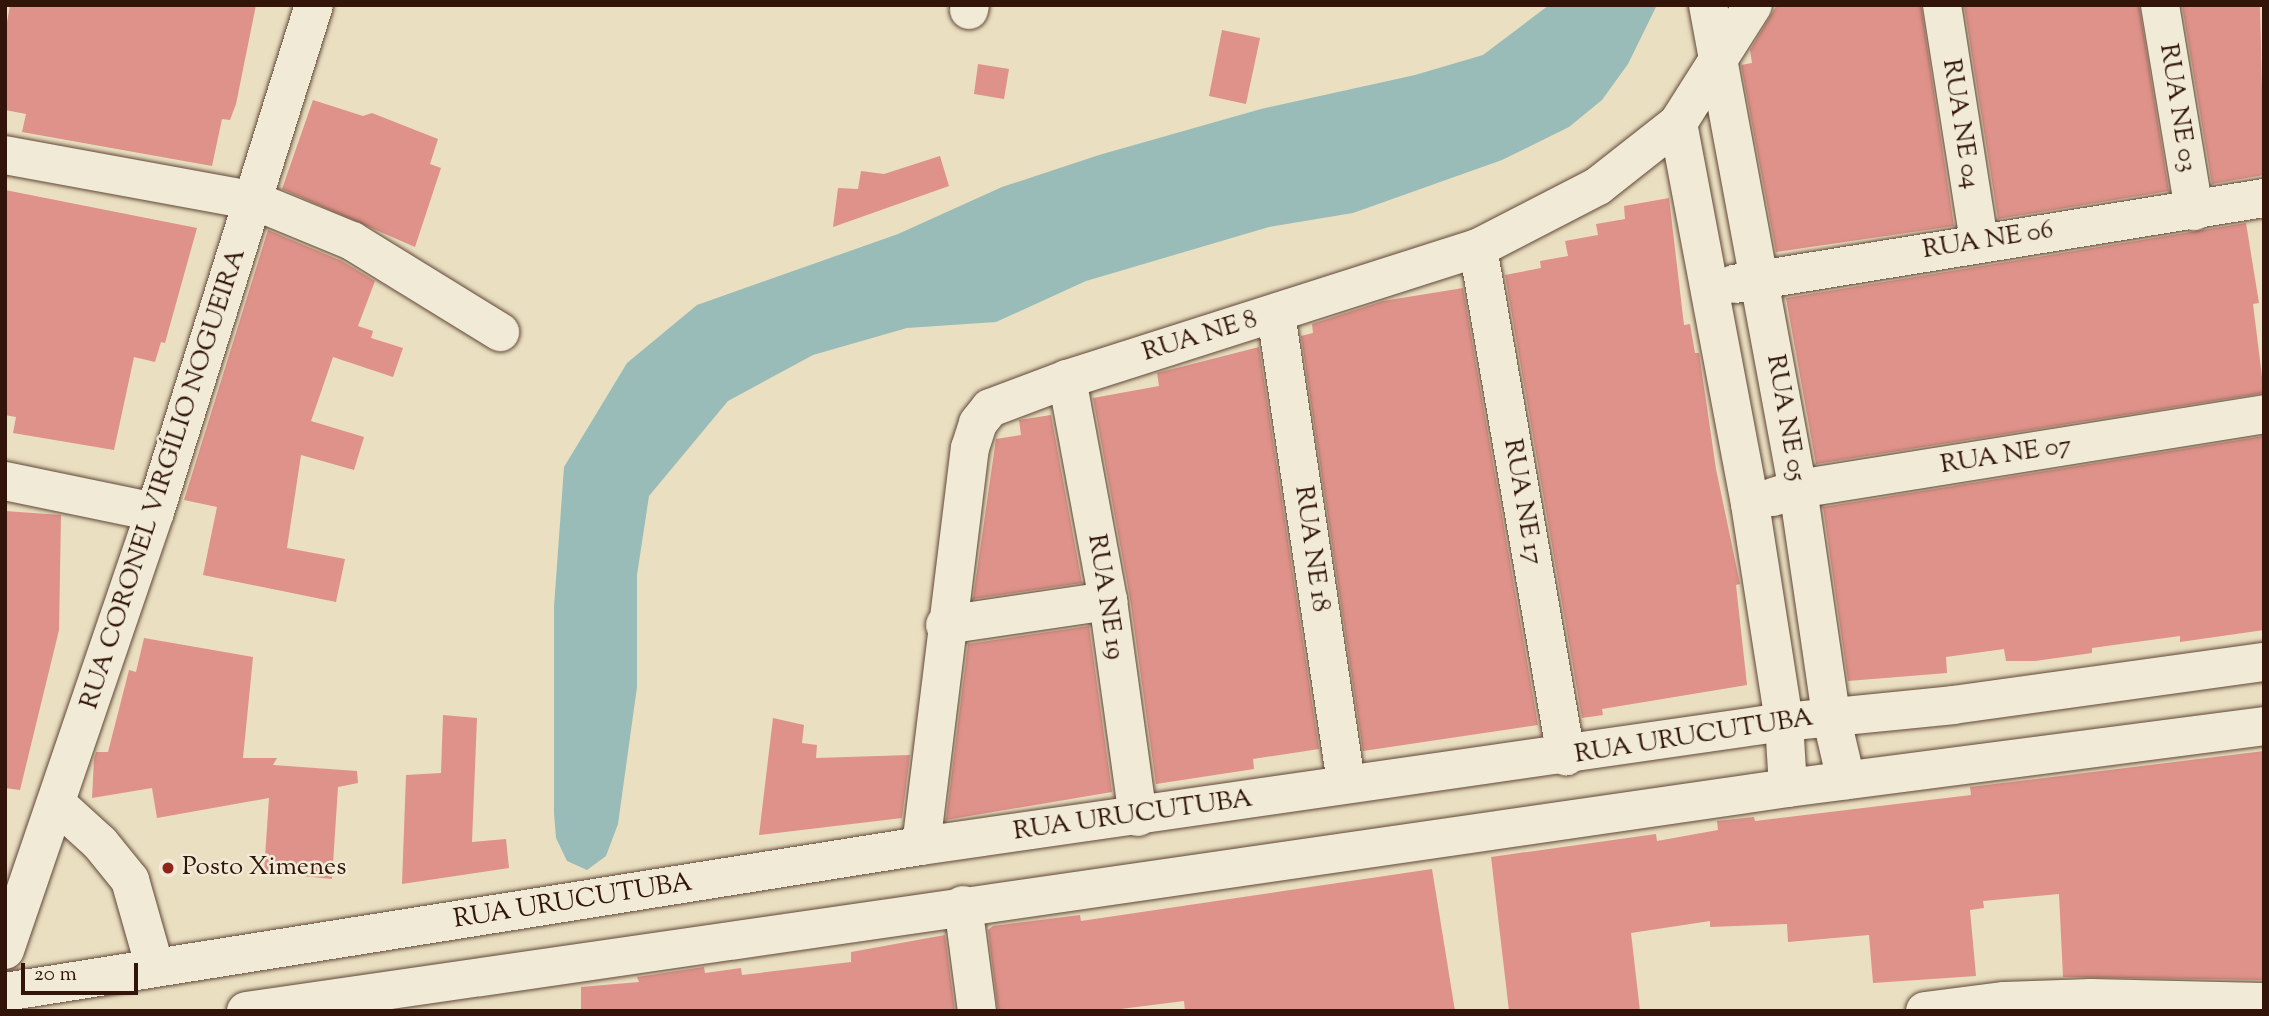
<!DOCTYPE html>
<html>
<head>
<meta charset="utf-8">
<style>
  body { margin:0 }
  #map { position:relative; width:2269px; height:1016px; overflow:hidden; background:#eadfc1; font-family:"Sorts Mill Goudy",serif }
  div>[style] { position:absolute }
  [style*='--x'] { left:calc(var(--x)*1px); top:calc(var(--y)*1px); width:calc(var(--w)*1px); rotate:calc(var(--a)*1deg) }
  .water>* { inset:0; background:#99bcb9 }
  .building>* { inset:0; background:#de9289 }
  .roads { filter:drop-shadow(0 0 2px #604737) drop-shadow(0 0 2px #604737) }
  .minor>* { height:38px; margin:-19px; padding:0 19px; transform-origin:19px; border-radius:19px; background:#f1ead7 }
  .dots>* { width:19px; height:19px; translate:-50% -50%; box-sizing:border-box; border:4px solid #f1ead7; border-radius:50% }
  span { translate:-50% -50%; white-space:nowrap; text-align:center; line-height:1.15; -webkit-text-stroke:5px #f1ead7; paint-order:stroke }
  .street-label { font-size:26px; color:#321409 }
  .poi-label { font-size:26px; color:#321409 }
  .left { translate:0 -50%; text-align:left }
  .frame { position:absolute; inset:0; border:7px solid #321409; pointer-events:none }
  .scale { position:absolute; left:21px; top:963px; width:117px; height:32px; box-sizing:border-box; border:4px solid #321409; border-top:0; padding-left:9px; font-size:21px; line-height:24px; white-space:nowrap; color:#321409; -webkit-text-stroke:5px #f1ead7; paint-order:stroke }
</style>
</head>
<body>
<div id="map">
  <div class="water">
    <div style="clip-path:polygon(1549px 5px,1657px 5px,1628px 64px,1602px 100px,1569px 127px,1502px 160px,1353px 213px,1269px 227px,1086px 281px,996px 322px,907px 328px,813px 355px,728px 401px,649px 496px,637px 575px,637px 687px,618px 824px,606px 856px,587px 870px,567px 861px,556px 838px,554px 813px,554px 607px,564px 467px,627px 363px,697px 305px,898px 234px,1002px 187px,1099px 155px,1261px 109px,1415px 75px,1483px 55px)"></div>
  </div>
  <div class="building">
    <div style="clip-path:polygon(10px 5px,256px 5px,236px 104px,230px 120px,222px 119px,212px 166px,22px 132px,26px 114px,5px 110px,5px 34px)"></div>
    <div style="clip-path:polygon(1777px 5px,1921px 5px,1954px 226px,1776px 252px,1741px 65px,1752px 63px,1750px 50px)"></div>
    <div style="clip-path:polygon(1964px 5px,2139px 5px,2169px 191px,1998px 219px)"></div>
    <div style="clip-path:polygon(2182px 5px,2260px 5px,2264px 175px,2212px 184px)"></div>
    <div style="clip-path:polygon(1222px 30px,1260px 38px,1246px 104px,1209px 96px)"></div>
    <div style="clip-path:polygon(978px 64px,1009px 69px,1004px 99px,974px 94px)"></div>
    <div style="clip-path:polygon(313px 100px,363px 116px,372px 113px,438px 139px,430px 164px,441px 168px,415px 247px,282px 189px)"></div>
    <div style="clip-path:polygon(940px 156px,949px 186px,833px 227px,838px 188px,858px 189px,861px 171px,884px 174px)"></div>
    <div style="clip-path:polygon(5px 190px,197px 228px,165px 343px,161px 342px,155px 362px,134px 357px,114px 450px,13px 433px,16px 417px,5px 415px)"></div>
    <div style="clip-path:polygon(1669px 198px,1684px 325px,1690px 324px,1695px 353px,1699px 353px,1716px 469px,1740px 584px,1736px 585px,1747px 685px,1602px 709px,1603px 715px,1582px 718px,1505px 275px,1541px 268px,1540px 261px,1568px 256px,1565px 241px,1598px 235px,1596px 224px,1625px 219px,1624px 206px)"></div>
    <div style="clip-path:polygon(2246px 223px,2259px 303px,2253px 304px,2264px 393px,1816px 464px,1786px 298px)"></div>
    <div style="clip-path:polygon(268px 230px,342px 261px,375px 281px,358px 326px,373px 331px,371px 338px,403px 348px,393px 377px,333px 357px,311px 421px,364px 437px,354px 470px,301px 455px,287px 548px,345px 559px,336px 602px,203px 575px,217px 507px,184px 500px)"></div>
    <div style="clip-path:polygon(1463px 288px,1538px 725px,1363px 751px,1301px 336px,1313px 333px,1312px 324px,1383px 301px)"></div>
    <div style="clip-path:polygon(1259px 347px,1319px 749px,1253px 759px,1254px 769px,1156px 784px,1130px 598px,1093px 398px,1159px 386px,1157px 373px)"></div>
    <div style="clip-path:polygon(1051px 415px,1082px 583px,973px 599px,996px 439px,1021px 435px,1019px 420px)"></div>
    <div style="clip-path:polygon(2264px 436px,2264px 630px,2180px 642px,2180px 636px,2121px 644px,2092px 648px,2092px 653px,2035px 661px,2006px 661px,2004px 649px,1946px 657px,1947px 673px,1848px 681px,1823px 507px)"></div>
    <div style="clip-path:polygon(5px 511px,61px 515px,59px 630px,20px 790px,5px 788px)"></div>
    <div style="clip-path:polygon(1089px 626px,1112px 792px,946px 820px,968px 644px)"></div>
    <div style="clip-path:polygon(144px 638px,253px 657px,243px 758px,277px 758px,273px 765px,357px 771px,358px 783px,338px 787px,332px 879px,264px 872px,269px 798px,157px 818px,152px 788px,92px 798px,94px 759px,96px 752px,108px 752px,129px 670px,136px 672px)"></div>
    <div style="clip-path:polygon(443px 715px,477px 718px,472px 842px,506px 839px,509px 868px,402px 884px,406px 775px,441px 773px)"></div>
    <div style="clip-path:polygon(773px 718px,804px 725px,802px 743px,817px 745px,816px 758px,910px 755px,902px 818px,759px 835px)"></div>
    <div style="clip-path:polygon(2264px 751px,2264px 980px,2063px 977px,2059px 894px,1983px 901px,1984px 908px,1970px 910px,1976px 976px,1873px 983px,1869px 935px,1788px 942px,1787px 924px,1710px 927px,1710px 921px,1631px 933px,1640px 1011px,1509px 1011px,1491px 857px,1656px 834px,1657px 841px,1718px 830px,1717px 821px,1754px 817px,1755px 821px,1971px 795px,1970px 787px)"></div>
    <div style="clip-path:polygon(1432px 869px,1455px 1011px,1185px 1011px,1184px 1001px,1105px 1011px,998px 1011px,988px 930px,993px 926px,1080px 915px,1081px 921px)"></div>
    <div style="clip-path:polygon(945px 935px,955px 1011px,581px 1011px,581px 987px,639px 982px,637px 977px,704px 967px,705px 973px,741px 968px,742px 975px,851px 962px,851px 952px)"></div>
  </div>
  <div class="roads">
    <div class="minor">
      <div style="--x:1708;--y:5;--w:492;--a:79.5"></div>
      <div style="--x:1798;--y:489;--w:229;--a:81.7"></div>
      <div style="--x:1831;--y:716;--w:66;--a:76.8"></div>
      <div style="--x:1942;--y:5;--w:240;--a:81.1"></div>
      <div style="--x:2160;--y:5;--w:209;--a:80.6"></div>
      <div style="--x:969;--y:10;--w:5;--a:-79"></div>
      <div style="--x:1678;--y:123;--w:388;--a:79.3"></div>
      <div style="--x:1750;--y:504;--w:221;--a:81.1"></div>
      <div style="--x:1784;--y:722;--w:66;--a:86.5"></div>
      <div style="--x:5;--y:155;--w:254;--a:10.4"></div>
      <div style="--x:255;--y:201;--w:105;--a:22.4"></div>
      <div style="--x:352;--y:241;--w:174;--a:31.6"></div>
      <div style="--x:1478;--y:248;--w:516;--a:80.17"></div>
      <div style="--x:1734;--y:284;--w:537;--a:-9.22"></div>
      <div style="--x:1276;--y:314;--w:475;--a:81.5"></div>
      <div style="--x:1067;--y:379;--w:226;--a:79.5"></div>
      <div style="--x:1108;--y:601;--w:218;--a:82.1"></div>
      <div style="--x:5;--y:481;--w:153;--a:11.7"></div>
      <div style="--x:1773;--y:497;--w:26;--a:-18"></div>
      <div style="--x:1798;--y:489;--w:472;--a:-9.1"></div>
      <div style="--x:945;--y:625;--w:165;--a:-8.4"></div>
      <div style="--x:56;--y:803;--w:59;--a:42.3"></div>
      <div style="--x:100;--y:843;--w:48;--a:51"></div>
      <div style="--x:130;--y:880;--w:91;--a:74.1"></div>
      <div style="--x:921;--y:846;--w:401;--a:-83"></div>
      <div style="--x:970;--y:448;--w:26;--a:-72"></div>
      <div style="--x:978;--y:423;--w:19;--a:-51"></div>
      <div style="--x:990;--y:408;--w:82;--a:-20.6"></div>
      <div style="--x:1067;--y:379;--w:431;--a:-17.7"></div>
      <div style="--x:1478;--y:248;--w:135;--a:-27.3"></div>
      <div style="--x:1598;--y:186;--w:102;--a:-38.2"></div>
      <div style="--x:1678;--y:123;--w:140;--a:-57.6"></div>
      <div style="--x:963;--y:905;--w:107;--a:82.5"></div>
      <div style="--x:5;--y:950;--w:463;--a:-71.1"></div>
      <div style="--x:155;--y:512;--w:531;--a:-72.59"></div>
      <div style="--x:5;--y:992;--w:928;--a:-9.06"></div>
      <div style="--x:921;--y:846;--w:872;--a:-8.18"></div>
      <div style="--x:1784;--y:722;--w:170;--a:-5.7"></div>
      <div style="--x:1953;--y:705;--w:314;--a:-7.9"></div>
      <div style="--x:246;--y:1011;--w:1558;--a:-8.23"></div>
      <div style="--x:1788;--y:788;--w:480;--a:-7.4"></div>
      <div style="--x:1925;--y:1011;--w:80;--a:-7.2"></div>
      <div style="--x:2004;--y:1001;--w:87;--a:-2"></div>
      <div style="--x:2091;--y:998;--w:173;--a:1.3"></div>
    </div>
  </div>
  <div class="dots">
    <div style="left:168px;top:868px;background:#8f2418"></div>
  </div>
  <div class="street-label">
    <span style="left:2177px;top:108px;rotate:81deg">RUA NE 03</span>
    <span style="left:1960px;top:124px;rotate:81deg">RUA NE 04</span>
    <span style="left:1988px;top:241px;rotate:-9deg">RUA NE 06</span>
    <span style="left:1200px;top:337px;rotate:-17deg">RUA NE 8</span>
    <span style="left:1785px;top:418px;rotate:80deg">RUA NE 05</span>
    <span style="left:2006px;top:456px;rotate:-9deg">RUA NE 07</span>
    <span style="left:164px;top:479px;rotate:-72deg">RUA CORONEL VIRGÍLIO NOGUEIRA</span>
    <span style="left:1522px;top:502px;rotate:80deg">RUA NE 17</span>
    <span style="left:1311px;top:549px;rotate:82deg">RUA NE 18</span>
    <span style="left:1105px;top:597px;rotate:81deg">RUA NE 19</span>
    <span style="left:1694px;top:737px;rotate:-9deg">RUA URUCUTUBA</span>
    <span style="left:1133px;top:816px;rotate:-8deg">RUA URUCUTUBA</span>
    <span style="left:573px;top:902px;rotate:-9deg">RUA URUCUTUBA</span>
  </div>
  <div class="poi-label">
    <span class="left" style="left:182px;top:868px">Posto Ximenes</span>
  </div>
  <div class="frame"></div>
  <div class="scale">20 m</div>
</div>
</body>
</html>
